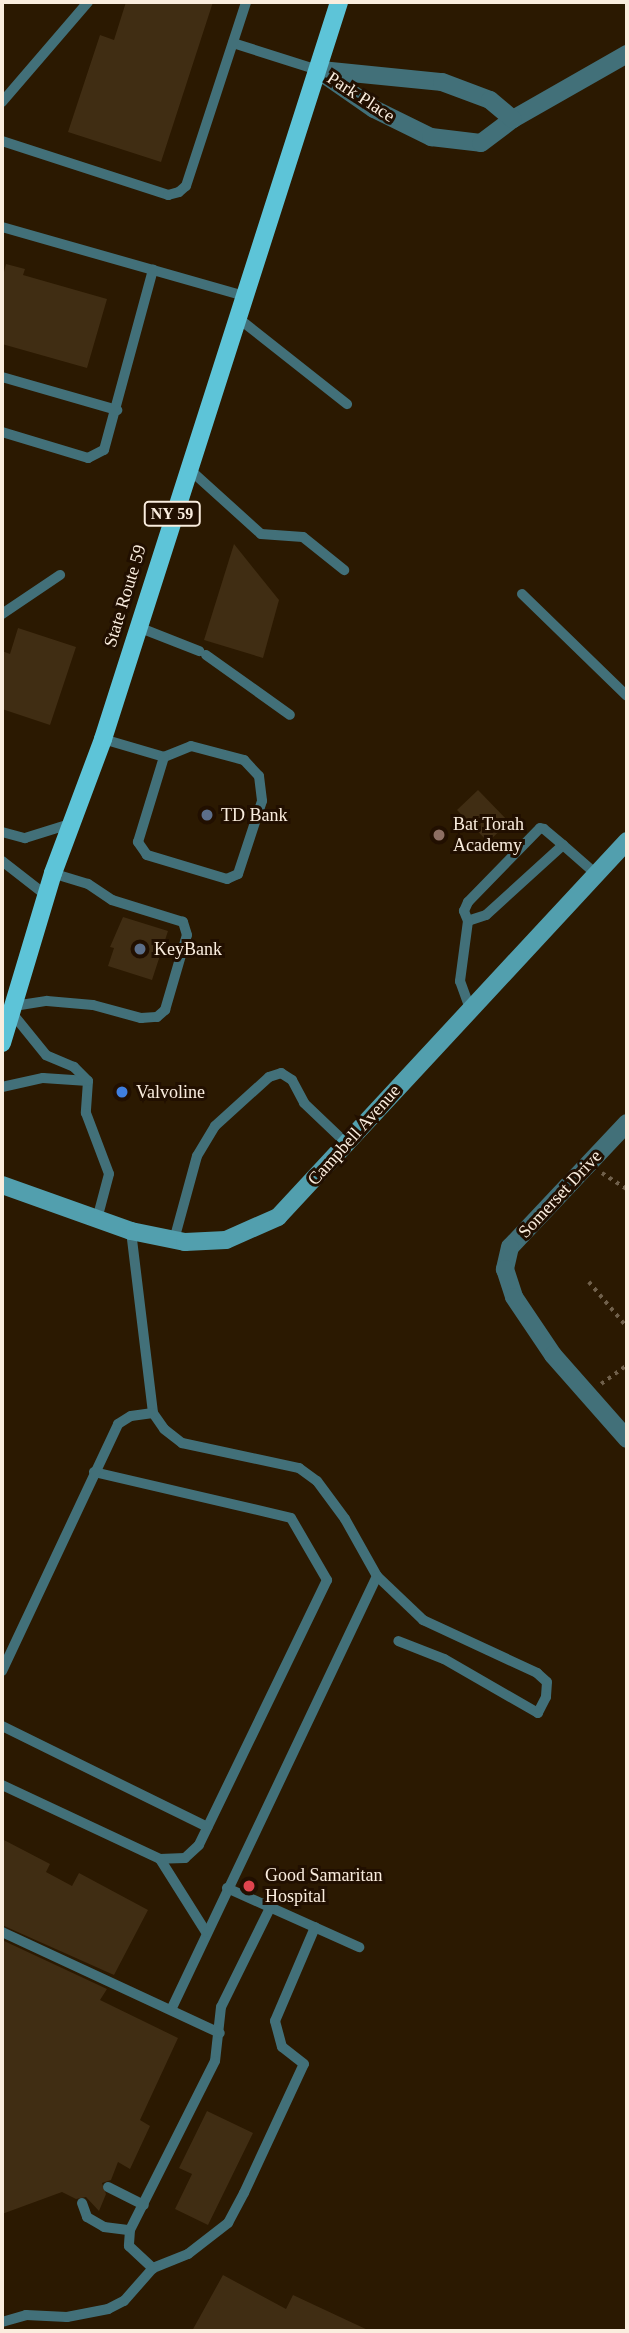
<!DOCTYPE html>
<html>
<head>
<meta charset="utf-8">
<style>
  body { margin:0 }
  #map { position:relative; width:629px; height:2333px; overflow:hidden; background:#2b1901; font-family:Georgia,serif }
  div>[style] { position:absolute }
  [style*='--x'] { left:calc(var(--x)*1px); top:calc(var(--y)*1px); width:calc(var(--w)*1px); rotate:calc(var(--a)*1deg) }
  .building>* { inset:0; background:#402d13 }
  .path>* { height:3.5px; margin-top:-1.75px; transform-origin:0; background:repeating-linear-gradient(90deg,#70604b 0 3.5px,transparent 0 8.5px) }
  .lane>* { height:10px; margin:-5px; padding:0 5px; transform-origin:5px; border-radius:5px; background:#427079 }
  .street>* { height:18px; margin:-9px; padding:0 9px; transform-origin:9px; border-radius:9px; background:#427079 }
  .secondary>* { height:18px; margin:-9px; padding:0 9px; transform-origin:9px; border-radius:9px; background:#529fae }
  .primary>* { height:18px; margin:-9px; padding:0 9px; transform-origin:9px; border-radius:9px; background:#5dc4d8 }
  .dots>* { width:19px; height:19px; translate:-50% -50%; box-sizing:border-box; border:4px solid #210f00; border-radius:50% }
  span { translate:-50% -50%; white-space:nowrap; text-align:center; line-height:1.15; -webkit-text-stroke:6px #210f00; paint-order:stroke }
  .shield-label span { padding:2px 5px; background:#210f00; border:2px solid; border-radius:5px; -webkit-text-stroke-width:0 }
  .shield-label { font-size:16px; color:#faedde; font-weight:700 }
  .street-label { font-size:18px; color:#faedde }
  .poi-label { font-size:18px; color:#faedde }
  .left { translate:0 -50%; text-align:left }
  .frame { position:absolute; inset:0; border:4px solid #faedde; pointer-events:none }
</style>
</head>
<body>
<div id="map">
  <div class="building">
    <div style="clip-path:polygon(126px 2px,213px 2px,161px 162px,68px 132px,100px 35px,114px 40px)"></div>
    <div style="clip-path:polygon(6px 264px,25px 269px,23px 275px,107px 299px,87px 368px,2px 344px,2px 280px)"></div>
    <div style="clip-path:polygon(234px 544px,279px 600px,263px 658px,204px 640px)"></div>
    <div style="clip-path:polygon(18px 628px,76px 647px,50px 725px,2px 709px,2px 651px,10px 654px)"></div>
    <div style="clip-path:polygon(478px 790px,509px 822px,488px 842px,457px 810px)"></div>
    <div style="clip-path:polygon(123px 917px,168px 931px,152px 980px,108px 966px,114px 948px,110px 947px)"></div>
    <div style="clip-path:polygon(2px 1839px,50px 1864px,46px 1872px,72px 1886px,79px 1873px,148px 1910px,114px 1975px,2px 1925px)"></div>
    <div style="clip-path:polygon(2px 1940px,107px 1989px,100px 2000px,178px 2038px,140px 2120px,150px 2126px,130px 2169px,118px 2162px,111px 2180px,102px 2183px,106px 2194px,99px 2211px,86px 2197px,76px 2199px,62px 2192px,2px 2214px)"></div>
    <div style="clip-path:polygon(207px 2111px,253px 2133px,208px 2225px,175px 2209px,192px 2174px,179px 2168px)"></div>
    <div style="clip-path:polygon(223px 2275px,286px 2309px,293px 2295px,370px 2331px,192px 2331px)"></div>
  </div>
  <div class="path">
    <div style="--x:602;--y:1173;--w:30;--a:33"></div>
    <div style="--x:589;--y:1282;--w:59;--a:49.8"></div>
    <div style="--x:601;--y:1384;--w:32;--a:-36"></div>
  </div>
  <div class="lane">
    <div style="--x:233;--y:43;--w:89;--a:17.6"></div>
    <div style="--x:2;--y:102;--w:132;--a:-49.3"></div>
    <div style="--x:2;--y:141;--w:175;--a:18"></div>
    <div style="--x:168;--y:195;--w:11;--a:-15"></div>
    <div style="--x:179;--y:192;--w:9;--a:-41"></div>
    <div style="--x:186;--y:186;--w:194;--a:-71.9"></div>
    <div style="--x:2;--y:227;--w:253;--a:15.9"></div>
    <div style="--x:238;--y:318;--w:139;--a:38.3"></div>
    <div style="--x:2;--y:377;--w:120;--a:16"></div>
    <div style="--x:2;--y:432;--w:90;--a:16.8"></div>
    <div style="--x:88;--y:458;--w:18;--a:-27"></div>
    <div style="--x:104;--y:450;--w:187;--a:-74.8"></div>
    <div style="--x:188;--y:468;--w:98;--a:42.1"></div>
    <div style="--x:261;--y:534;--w:42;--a:4.1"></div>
    <div style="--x:303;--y:537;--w:53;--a:38.8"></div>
    <div style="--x:522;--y:594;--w:146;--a:44.2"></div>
    <div style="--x:2;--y:614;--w:70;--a:-33.9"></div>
    <div style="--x:138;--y:627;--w:66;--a:21.5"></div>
    <div style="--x:206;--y:655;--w:103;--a:35.5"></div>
    <div style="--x:103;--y:739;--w:64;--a:16.4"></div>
    <div style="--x:164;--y:757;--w:29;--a:-22"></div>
    <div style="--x:191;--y:746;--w:55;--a:14.8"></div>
    <div style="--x:244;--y:760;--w:22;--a:47"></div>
    <div style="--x:259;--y:776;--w:25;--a:83"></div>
    <div style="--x:262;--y:801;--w:77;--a:108.2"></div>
    <div style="--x:238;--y:874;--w:12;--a:156"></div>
    <div style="--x:227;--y:879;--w:84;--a:-163.3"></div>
    <div style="--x:147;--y:855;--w:16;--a:-125"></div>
    <div style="--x:138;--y:842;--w:89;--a:-73"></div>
    <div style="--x:2;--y:832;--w:24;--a:15"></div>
    <div style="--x:25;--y:838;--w:47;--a:-17.3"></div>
    <div style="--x:563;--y:845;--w:104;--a:137.7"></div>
    <div style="--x:486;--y:915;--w:19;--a:162"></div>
    <div style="--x:468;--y:921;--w:11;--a:-112"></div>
    <div style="--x:464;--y:911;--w:10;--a:-66"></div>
    <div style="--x:468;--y:902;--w:103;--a:-45.8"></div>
    <div style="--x:540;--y:828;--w:4;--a:14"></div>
    <div style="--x:544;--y:829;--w:25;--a:40"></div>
    <div style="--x:563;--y:845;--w:44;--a:41.3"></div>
    <div style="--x:2;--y:861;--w:57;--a:37.9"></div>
    <div style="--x:468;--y:921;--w:61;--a:97.6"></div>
    <div style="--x:460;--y:981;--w:30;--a:70"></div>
    <div style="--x:14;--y:1006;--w:33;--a:-9"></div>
    <div style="--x:47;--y:1001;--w:46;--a:5"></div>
    <div style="--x:93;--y:1005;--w:50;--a:15.2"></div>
    <div style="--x:141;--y:1018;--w:16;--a:-4"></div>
    <div style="--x:157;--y:1017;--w:11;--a:-41"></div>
    <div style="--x:165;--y:1010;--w:78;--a:-73.7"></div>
    <div style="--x:187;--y:935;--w:14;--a:-107"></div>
    <div style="--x:183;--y:922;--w:74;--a:-162.8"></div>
    <div style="--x:112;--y:900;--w:29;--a:-146"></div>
    <div style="--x:88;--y:884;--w:37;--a:-163"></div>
    <div style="--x:88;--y:1081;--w:32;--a:94"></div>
    <div style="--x:86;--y:1113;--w:65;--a:69.3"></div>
    <div style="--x:109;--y:1174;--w:47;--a:104.9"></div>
    <div style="--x:2;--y:1087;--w:42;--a:-12.4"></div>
    <div style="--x:43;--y:1078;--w:45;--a:3.8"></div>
    <div style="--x:88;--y:1081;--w:20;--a:-135"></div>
    <div style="--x:74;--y:1067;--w:30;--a:-157"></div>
    <div style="--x:46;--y:1055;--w:54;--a:-129"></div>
    <div style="--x:131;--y:1231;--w:183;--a:83.1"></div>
    <div style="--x:153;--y:1413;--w:19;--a:55"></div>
    <div style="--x:164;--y:1429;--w:23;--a:38"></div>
    <div style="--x:182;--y:1443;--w:120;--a:12.1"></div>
    <div style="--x:299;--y:1468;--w:22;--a:36"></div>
    <div style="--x:317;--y:1481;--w:47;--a:53.6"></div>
    <div style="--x:345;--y:1519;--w:65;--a:60.7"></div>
    <div style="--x:377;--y:1576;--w:480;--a:115.4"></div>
    <div style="--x:174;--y:1240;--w:87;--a:-74.7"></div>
    <div style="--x:197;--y:1156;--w:35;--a:-59"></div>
    <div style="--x:215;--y:1126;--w:73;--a:-42.2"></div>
    <div style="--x:269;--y:1077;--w:13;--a:-18"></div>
    <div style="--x:281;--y:1073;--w:13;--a:32"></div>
    <div style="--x:292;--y:1080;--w:26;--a:62"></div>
    <div style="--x:304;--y:1103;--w:58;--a:43.6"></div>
    <div style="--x:94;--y:1472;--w:202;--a:13.1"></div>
    <div style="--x:291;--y:1518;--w:72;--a:59.9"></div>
    <div style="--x:327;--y:1580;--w:294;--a:115.8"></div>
    <div style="--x:199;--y:1845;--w:19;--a:137"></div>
    <div style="--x:185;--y:1858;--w:25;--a:178"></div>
    <div style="--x:377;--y:1576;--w:64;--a:43.7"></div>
    <div style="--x:423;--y:1620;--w:126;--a:24.9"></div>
    <div style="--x:537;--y:1673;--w:13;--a:42"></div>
    <div style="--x:547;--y:1682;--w:15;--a:94"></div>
    <div style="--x:546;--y:1697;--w:18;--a:117"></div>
    <div style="--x:538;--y:1713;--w:108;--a:-150.1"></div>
    <div style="--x:444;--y:1659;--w:49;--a:-158.6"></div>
    <div style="--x:2;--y:1671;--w:273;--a:-64.8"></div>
    <div style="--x:118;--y:1424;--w:15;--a:-32"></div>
    <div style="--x:131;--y:1416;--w:22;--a:-8"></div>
    <div style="--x:2;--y:1726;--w:229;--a:26.2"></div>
    <div style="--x:2;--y:1785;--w:174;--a:25.1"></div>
    <div style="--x:160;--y:1859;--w:86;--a:57.8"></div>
    <div style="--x:227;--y:1888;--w:145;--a:24.1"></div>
    <div style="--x:270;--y:1908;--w:110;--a:116.3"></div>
    <div style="--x:221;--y:2007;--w:54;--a:96.3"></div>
    <div style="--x:215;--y:2061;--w:189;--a:116.7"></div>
    <div style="--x:130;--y:2230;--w:16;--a:94"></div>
    <div style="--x:129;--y:2246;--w:33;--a:43"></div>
    <div style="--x:153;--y:2268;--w:38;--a:-22"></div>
    <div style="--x:188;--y:2254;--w:51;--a:-37.8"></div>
    <div style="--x:228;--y:2223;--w:34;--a:-62"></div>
    <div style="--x:244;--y:2193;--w:142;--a:-65.1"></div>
    <div style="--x:304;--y:2064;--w:28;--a:-142"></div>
    <div style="--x:282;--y:2047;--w:27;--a:-105"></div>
    <div style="--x:275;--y:2021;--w:102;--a:-66.9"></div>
    <div style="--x:2;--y:1932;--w:240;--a:24.9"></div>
    <div style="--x:108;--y:2187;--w:40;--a:26.6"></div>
    <div style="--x:82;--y:2203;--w:15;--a:70"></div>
    <div style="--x:87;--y:2217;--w:20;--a:30"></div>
    <div style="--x:104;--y:2227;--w:26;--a:7"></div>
    <div style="--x:2;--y:2322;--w:25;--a:-16"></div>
    <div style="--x:26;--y:2315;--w:41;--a:2.8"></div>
    <div style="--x:67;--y:2317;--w:42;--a:-11"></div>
    <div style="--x:108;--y:2309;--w:18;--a:-27"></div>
    <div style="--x:124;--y:2301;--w:44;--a:-48.7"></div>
  </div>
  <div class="street">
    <div style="--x:318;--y:70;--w:68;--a:34.9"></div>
    <div style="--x:374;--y:109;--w:64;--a:26.2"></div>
    <div style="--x:431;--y:137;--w:50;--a:6.8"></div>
    <div style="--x:481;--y:143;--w:40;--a:-37"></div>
    <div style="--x:513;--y:119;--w:131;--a:-29.7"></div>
    <div style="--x:321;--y:70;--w:122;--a:5.7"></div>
    <div style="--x:442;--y:82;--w:51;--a:20.6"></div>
    <div style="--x:490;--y:100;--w:30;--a:40"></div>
    <div style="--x:627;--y:1123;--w:170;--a:133.3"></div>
    <div style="--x:510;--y:1247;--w:23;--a:103"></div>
    <div style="--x:505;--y:1269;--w:29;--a:72"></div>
    <div style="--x:514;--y:1297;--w:70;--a:56.1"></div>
    <div style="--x:553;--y:1355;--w:112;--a:48.6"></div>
  </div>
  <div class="secondary">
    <div style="--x:2;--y:1185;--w:137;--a:19.6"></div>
    <div style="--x:131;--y:1231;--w:55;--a:11.5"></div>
    <div style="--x:185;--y:1242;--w:41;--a:-2.8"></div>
    <div style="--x:226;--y:1240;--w:57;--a:-23.9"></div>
    <div style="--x:278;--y:1217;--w:513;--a:-47.13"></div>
  </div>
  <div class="primary">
    <div style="--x:2;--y:1043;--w:177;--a:-73.3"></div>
    <div style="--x:53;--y:873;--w:143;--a:-69.5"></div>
    <div style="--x:103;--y:739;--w:774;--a:-72.24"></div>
  </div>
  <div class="dots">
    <div style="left:207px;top:815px;background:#5c6f8a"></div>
    <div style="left:439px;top:835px;background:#8d6e63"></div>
    <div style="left:140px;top:949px;background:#5c6f8a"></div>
    <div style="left:122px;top:1092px;background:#3f7fe0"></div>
    <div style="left:249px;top:1886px;background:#e0444e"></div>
  </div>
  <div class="shield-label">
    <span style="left:172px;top:514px">NY 59</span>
  </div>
  <div class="street-label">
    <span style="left:361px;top:97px;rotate:33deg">Park Place</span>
    <span style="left:125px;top:596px;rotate:-73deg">State Route 59</span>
    <span style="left:354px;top:1135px;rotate:-48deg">Campbell Avenue</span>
    <span style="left:560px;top:1194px;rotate:-47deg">Somerset Drive</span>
  </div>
  <div class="poi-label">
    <span class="left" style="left:221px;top:815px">TD Bank</span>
    <span class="left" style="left:453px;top:835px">Bat Torah<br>Academy</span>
    <span class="left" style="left:154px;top:949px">KeyBank</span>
    <span class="left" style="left:136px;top:1092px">Valvoline</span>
    <span class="left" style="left:265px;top:1886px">Good Samaritan<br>Hospital</span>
  </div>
  <div class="frame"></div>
</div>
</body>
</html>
